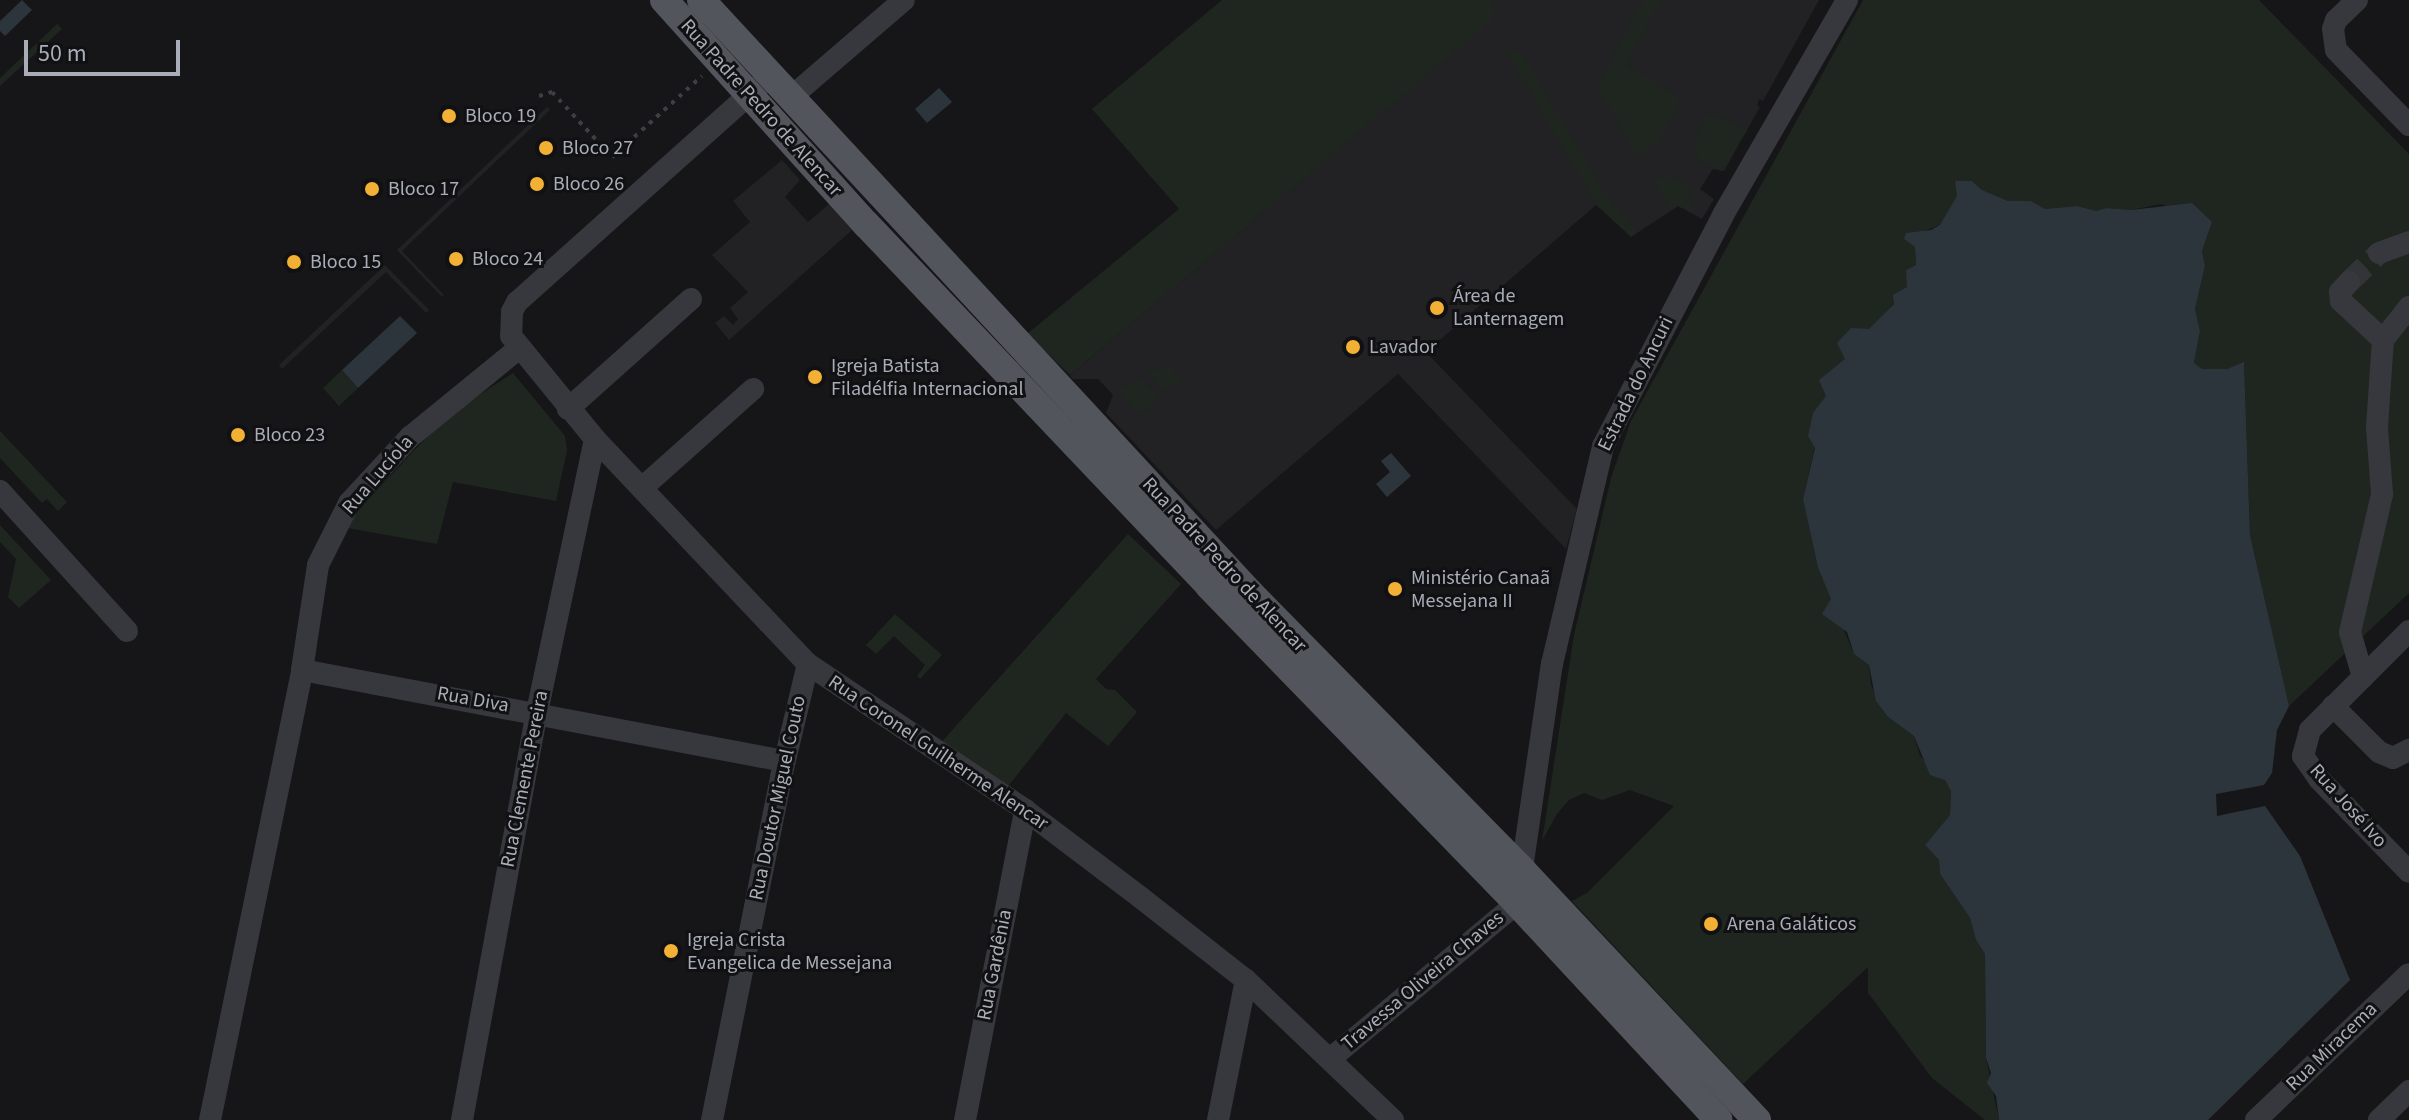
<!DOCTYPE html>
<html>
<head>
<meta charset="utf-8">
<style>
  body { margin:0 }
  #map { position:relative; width:2409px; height:1120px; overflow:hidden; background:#161618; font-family:"Source Sans 3",sans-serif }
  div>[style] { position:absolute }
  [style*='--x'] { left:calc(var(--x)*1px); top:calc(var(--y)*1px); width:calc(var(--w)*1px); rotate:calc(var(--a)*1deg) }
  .built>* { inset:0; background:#222225 }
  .green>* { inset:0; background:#1e261f }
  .water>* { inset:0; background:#2c353c }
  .minor-tunnel>* { height:22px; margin-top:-11px; transform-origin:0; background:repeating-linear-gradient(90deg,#333438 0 22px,transparent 0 33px) }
  .path>* { height:4px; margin-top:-2px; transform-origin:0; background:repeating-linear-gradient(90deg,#3d3f44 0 4px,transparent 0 10px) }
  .minor>* { height:22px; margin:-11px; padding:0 11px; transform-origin:11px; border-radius:11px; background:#37383d }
  .major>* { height:28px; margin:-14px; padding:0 14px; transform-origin:14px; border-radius:14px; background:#53555c }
  .dots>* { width:22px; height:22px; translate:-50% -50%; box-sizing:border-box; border:4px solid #111113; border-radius:50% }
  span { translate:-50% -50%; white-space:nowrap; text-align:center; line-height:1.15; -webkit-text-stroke:6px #111113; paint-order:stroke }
  .street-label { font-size:20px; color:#a8adb8 }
  .poi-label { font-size:20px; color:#a8adb8 }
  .left { translate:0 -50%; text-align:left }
  .scale { position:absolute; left:24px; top:40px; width:156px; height:36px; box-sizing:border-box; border:4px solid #a8adb8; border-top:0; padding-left:10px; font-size:24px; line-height:28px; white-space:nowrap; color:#a8adb8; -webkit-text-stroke:6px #111113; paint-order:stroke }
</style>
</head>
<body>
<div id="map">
  <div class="built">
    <div style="clip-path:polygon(1475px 0,1819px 0,1763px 101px,1759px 99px,1757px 106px,1760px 107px,1724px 171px,1713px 169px,1700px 189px,1714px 199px,1702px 219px,1678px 206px,1631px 237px,1596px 205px,1426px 352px,1577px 509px,1566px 549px,1398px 374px,1216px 530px,1106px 413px,1113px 395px,1098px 379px,1072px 379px,1070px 375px,1488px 23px)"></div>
    <div style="clip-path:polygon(547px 107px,550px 110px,402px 251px,444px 295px,442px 297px,397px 250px)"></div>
    <div style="clip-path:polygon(782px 160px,800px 180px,785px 197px,808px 222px,829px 204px,852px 230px,729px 340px,715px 323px,724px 316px,733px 325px,738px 319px,730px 308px,748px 292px,712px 255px,750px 222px,733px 201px)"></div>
    <div style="clip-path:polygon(385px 265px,429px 310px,426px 313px,386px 272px,282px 369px,279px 365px)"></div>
  </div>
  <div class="green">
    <div style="clip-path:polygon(1222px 0,1490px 0,1496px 11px,1489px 23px,1070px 375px,1027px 334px,1179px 209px,1092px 109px)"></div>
    <div style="clip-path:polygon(1643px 0,1661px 0,1626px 66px,1677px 96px,1680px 102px,1659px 142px,1637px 155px,1597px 88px)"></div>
    <div style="clip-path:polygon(1863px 0,2259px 0,2409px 154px,2409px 593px,2289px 706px,2250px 535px,2244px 363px,2227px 369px,2201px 369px,2194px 363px,2200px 331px,2195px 309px,2205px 266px,2202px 251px,2212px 222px,2161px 204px,2131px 210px,2106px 208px,2096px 211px,2077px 206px,2045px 209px,2031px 201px,2008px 201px,1982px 190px,1972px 181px,1940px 225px,1904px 239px,1915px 247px,1916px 265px,1906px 270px,1908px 287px,1894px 295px,1894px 303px,1845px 359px,1826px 396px,1803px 499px,1818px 568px,1854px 654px,1869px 665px,1871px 685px,1888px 717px,1914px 736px,1920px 756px,1945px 780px,1951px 791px,1950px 815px,1925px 845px,1939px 860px,1940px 874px,1970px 918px,1976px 940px,1985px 954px,1986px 1058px,1999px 1120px,1985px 1120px,1932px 1078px,1868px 993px,1868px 967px,1743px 1084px,1572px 901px,1587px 893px,1674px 806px,1630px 790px,1602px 800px,1584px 793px,1569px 800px,1557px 814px,1542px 841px,1574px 635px,1611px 478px,1631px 421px)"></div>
    <div style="clip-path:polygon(57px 24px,62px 29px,0 86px,0 78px)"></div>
    <div style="clip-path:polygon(1506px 51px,1521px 52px,1606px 194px,1637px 233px,1631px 237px,1596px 204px)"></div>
    <div style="clip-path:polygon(1715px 114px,1747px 131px,1721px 171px,1698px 159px,1692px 144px,1707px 116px)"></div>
    <div style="clip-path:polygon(1665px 174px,1693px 189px,1688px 199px,1694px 207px,1691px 212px,1678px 206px,1672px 210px,1653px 182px)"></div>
    <div style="clip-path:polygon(1167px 365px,1181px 379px,1167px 392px,1147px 372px)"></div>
    <div style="clip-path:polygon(342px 370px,358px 388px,339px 406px,323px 388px)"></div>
    <div style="clip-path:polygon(513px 373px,565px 436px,567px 451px,556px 501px,453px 482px,437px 544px,342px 527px,425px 439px,462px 406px)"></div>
    <div style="clip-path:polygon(1139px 378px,1160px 398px,1141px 415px,1120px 391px)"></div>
    <div style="clip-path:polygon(0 431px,67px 502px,58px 511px,47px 499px,42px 503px,0 458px)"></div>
    <div style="clip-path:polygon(0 525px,51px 580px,19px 608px,8px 597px,16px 559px,0 542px)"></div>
    <div style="clip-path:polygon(1128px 534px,1181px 584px,1096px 679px,1106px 689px,1115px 690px,1137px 712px,1108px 746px,1066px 713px,1006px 789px,938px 746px)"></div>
    <div style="clip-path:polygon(895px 614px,942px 655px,920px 679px,917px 676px,925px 665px,894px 636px,876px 654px,866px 645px)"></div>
  </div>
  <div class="water">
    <div style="clip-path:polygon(22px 0,32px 10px,5px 36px,0 31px,0 21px)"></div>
    <div style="clip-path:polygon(939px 88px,952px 102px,927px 123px,915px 109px)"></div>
    <div style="clip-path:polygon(1955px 181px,1972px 181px,1982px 190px,2008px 201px,2031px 201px,2045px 209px,2077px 206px,2096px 211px,2106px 208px,2131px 210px,2192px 203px,2212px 222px,2202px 251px,2205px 266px,2195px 309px,2200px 331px,2194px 363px,2202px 369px,2227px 369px,2244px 362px,2250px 535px,2289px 706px,2277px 730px,2272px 773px,2264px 785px,2216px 794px,2217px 816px,2265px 806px,2300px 856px,2350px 980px,2208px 1120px,1999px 1120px,1996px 1096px,1987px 1083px,1991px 1073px,1986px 1058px,1985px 954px,1976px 940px,1970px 918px,1940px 874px,1939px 860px,1925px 845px,1950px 815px,1951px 791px,1945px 780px,1930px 775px,1914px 736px,1888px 717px,1876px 701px,1869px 665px,1854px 654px,1847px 632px,1822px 614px,1831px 599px,1818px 568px,1803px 499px,1815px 448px,1808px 436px,1813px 413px,1826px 396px,1819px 380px,1845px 359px,1837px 343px,1851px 328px,1869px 329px,1894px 304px,1893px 295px,1907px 287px,1906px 270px,1916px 265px,1915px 247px,1904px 239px,1906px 233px,1931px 230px,1940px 225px,1957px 196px)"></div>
    <div style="clip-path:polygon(400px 316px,417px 333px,358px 388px,342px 370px)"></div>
    <div style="clip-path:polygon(1391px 453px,1411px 476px,1387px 497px,1376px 484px,1390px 472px,1381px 461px)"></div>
  </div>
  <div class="minor-tunnel">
    <div style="--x:2349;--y:282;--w:42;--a:-44"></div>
  </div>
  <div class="path">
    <div style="--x:539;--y:96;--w:14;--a:-17"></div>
    <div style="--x:552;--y:92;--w:88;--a:47.3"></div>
    <div style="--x:612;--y:157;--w:121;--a:-42"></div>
  </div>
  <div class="minor">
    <div style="--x:2357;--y:0;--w:29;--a:136"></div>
    <div style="--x:2336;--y:20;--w:9;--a:108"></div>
    <div style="--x:2333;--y:29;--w:21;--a:82"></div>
    <div style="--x:2336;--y:50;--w:105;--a:45.8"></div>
    <div style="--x:770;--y:76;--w:339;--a:138.2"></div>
    <div style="--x:517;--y:302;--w:11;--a:117"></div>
    <div style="--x:512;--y:312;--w:24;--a:92"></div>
    <div style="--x:511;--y:336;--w:133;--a:50.8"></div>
    <div style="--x:595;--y:439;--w:310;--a:46.6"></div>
    <div style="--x:808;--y:664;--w:262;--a:33.9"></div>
    <div style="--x:1025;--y:810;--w:144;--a:37.1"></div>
    <div style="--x:1140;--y:897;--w:135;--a:38.1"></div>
    <div style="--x:1246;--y:980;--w:203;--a:43.6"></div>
    <div style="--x:790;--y:98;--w:150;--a:-40.7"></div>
    <div style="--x:2379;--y:253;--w:32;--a:-20"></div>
    <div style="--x:2349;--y:282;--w:13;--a:132"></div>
    <div style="--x:2340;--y:292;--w:9;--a:84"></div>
    <div style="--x:2341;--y:301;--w:57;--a:42.9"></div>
    <div style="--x:2383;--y:340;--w:42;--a:-51.8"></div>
    <div style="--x:568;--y:409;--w:165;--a:-41.8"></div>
    <div style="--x:642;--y:488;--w:149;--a:-41.7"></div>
    <div style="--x:0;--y:491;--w:189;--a:47.8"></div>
    <div style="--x:2409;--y:631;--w:140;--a:135"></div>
    <div style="--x:2310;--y:730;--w:27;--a:105"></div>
    <div style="--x:2303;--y:756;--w:28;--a:55"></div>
    <div style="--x:2319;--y:779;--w:129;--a:45.9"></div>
    <div style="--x:302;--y:670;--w:491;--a:10.7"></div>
    <div style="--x:2363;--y:677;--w:47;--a:-106.1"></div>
    <div style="--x:2350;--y:632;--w:142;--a:-76.9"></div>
    <div style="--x:2382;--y:494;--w:67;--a:-94.3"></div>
    <div style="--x:2377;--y:427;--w:87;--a:-86.1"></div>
    <div style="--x:2333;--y:706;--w:65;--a:45"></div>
    <div style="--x:2379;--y:752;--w:15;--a:23"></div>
    <div style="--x:2393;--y:758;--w:18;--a:-27"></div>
    <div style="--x:1330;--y:1059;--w:244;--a:-39.8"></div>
    <div style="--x:1517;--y:903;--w:242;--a:-81.7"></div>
    <div style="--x:1552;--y:664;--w:224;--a:-76.8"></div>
    <div style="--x:1603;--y:446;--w:260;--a:-62.5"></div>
    <div style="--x:1723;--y:215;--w:248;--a:-60"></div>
    <div style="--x:210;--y:1120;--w:459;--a:-78.4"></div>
    <div style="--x:302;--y:670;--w:106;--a:-81.3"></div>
    <div style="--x:318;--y:565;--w:69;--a:-63.4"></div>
    <div style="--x:349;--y:503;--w:90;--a:-47.3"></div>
    <div style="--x:410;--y:437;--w:141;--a:-39.2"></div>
    <div style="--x:462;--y:1120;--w:415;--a:-79.6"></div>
    <div style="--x:537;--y:712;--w:279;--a:-78"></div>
    <div style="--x:712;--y:1120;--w:350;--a:-78.6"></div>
    <div style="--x:781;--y:777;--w:116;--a:-76.6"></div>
    <div style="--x:965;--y:1120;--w:316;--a:-79"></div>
    <div style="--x:1218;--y:1120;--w:143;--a:-78.7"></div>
    <div style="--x:2256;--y:1120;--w:211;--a:-43.7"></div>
    <div style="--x:2379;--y:1120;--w:42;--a:-44"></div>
  </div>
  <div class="major">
    <div style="--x:664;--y:0;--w:302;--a:48"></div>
    <div style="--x:866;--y:224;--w:499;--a:46.5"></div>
    <div style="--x:1209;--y:586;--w:442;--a:45.8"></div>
    <div style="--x:1517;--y:903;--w:296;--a:47.1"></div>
    <div style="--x:701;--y:0;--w:808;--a:47.21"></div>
    <div style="--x:1250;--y:593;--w:390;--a:45.5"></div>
    <div style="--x:1523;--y:871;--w:342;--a:46.8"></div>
  </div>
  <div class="dots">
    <div style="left:449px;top:116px;background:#f2b134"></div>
    <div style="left:546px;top:148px;background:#f2b134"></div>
    <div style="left:537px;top:184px;background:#f2b134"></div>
    <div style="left:372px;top:189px;background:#f2b134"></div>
    <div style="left:456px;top:259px;background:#f2b134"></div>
    <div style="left:294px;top:262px;background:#f2b134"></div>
    <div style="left:1437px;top:308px;background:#f2b134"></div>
    <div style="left:1353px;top:347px;background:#f2b134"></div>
    <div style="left:815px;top:377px;background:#f2b134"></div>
    <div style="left:238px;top:435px;background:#f2b134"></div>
    <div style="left:1395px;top:589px;background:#f2b134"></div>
    <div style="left:1711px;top:924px;background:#f2b134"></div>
    <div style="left:671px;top:951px;background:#f2b134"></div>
  </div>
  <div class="street-label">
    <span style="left:761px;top:108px;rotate:48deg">Rua Padre Pedro de Alencar</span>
    <span style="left:1636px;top:384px;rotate:-64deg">Estrada do Ancuri</span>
    <span style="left:378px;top:475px;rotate:-49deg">Rua Lucíola</span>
    <span style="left:1224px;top:565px;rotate:47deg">Rua Padre Pedro de Alencar</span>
    <span style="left:473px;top:700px;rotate:10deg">Rua Diva</span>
    <span style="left:938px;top:753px;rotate:34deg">Rua Coronel Guilherme Alencar</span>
    <span style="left:525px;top:779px;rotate:-79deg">Rua Clemente Pereira</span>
    <span style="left:778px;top:798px;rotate:-78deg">Rua Doutor Miguel Couto</span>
    <span style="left:2348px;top:806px;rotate:48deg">Rua José Ivo</span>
    <span style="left:995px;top:965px;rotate:-79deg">Rua Gardênia</span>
    <span style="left:1423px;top:981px;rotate:-40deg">Travessa Oliveira Chaves</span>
    <span style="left:2332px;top:1047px;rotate:-44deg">Rua Miracema</span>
  </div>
  <div class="poi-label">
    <span class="left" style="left:465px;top:116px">Bloco 19</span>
    <span class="left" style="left:562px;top:148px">Bloco 27</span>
    <span class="left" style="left:553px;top:184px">Bloco 26</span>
    <span class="left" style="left:388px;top:189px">Bloco 17</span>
    <span class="left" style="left:472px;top:259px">Bloco 24</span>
    <span class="left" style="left:310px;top:262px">Bloco 15</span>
    <span class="left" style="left:1453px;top:308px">Área de<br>Lanternagem</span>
    <span class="left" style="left:1369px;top:347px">Lavador</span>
    <span class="left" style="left:831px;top:378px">Igreja Batista<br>Filadélfia Internacional</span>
    <span class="left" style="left:254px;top:435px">Bloco 23</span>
    <span class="left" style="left:1411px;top:590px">Ministério Canaã<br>Messejana II</span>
    <span class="left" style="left:1727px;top:924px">Arena Galáticos</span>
    <span class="left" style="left:687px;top:952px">Igreja Crista<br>Evangelica de Messejana</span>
  </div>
  <div class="scale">50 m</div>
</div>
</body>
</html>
